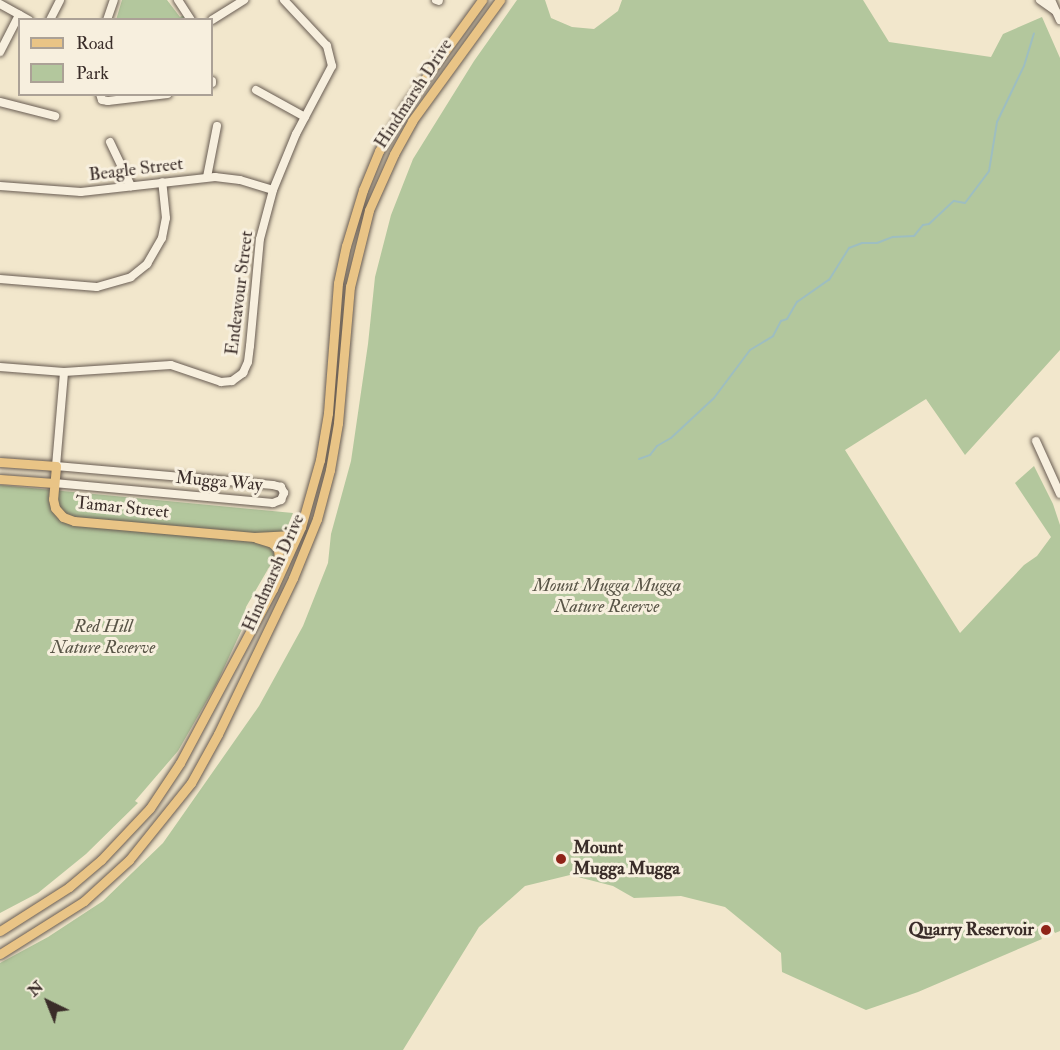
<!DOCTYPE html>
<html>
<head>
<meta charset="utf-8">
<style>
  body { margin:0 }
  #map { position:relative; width:1060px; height:1050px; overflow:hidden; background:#f2e7cc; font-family:"IM FELL Double Pica",serif }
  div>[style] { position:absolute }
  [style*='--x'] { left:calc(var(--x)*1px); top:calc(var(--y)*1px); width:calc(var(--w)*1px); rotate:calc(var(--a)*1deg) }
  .green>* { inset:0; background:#b3c79d }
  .stream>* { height:2px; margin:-1px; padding:0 1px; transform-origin:1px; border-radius:1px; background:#9ebec0 }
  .roads { filter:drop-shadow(0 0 2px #685c52) drop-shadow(0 0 2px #685c52) }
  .minor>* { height:8px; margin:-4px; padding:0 4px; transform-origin:4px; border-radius:4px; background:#f7efde }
  .major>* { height:9px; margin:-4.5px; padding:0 4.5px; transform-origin:4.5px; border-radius:4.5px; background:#e9c486 }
  .dots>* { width:16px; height:16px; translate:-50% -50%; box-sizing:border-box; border:3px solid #f7efde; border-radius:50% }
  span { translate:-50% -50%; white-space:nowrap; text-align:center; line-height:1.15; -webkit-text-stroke:6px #f7efde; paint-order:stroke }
  .street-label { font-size:18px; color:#3a2d29 }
  .park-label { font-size:18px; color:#585446; font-style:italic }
  .poi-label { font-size:18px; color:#3a2d29; font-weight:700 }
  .left { translate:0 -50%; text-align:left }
  .right { translate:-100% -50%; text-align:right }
  .legend { position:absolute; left:18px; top:18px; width:195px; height:78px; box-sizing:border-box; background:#f7efde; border:2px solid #aba196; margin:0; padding:8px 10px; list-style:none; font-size:18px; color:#3a2d29 }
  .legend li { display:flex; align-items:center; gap:12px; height:30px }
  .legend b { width:30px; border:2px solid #aba196 }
  .north { position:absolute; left:18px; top:972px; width:60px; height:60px; -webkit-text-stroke:4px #f7efde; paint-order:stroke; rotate:317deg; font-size:16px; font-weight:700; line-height:24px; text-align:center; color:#3a2d29 }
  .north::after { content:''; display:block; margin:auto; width:21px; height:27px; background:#3a2d29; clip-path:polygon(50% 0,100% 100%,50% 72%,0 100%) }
</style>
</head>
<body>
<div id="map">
  <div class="green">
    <div style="clip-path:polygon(122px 0,167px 0,180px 17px,184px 15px,186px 19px,116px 20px)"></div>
    <div style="clip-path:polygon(517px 0,545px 0,551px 18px,572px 27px,594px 29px,618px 11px,622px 0,863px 0,889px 42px,991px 57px,1003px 34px,1042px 17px,1060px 58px,1060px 350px,965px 455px,926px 399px,845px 450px,960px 633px,1024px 565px,1037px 556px,1051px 537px,1015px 483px,1034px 466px,1053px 504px,1060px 525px,1060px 931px,1055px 933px,1049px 922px,1037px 927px,1042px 939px,918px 992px,866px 1010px,782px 972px,781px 953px,725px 907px,681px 896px,634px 898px,613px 886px,570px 875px,525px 886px,479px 927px,403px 1050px,0 1050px,0 963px,48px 937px,103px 901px,163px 843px,259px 706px,303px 626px,328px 563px,331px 534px,351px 461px,368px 344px,375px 277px,391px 215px,413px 159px,474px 61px)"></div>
    <div style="clip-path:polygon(0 485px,293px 513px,275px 557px,246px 607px,243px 627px,217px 683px,178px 751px,135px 801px,138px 803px,86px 854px,38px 893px,0 913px)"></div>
  </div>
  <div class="stream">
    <div style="--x:639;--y:459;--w:12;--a:-20"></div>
    <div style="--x:650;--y:455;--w:11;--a:-52"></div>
    <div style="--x:657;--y:446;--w:16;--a:-30"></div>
    <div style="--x:671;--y:438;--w:59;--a:-42.9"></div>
    <div style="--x:714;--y:398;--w:60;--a:-53.1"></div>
    <div style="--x:750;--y:350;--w:27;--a:-31"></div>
    <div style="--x:773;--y:336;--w:17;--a:-62"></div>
    <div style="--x:781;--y:321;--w:6;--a:-18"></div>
    <div style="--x:787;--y:319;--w:20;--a:-60"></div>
    <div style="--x:797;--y:302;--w:39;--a:-35"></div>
    <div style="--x:829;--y:280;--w:38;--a:-58"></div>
    <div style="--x:849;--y:248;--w:14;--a:-21"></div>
    <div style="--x:862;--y:243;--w:15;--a:0"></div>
    <div style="--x:877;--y:243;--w:17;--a:-21"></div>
    <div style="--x:893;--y:237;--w:21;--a:-3"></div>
    <div style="--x:914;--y:236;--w:14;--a:-51"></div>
    <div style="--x:923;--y:225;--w:6;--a:-9"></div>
    <div style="--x:929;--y:224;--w:34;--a:-43"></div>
    <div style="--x:954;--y:201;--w:11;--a:10"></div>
    <div style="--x:965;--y:203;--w:40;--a:-53"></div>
    <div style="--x:989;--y:171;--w:50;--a:-80.7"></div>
    <div style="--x:997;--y:122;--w:62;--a:-64.3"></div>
    <div style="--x:1024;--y:66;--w:34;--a:-73"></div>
  </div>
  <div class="roads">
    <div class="minor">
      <div style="--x:178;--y:0;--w:24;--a:57"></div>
      <div style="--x:436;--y:0;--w:3;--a:18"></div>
      <div style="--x:1040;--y:0;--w:19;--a:35"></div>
      <div style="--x:1051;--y:0;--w:22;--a:66"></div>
      <div style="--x:0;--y:4;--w:33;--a:29"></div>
      <div style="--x:50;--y:20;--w:22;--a:-63"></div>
      <div style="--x:107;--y:20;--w:21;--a:-71"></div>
      <div style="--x:212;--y:20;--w:38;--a:-32"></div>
      <div style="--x:0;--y:52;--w:42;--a:-62.8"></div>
      <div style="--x:212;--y:81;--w:2;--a:90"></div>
      <div style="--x:256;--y:90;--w:56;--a:28.9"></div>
      <div style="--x:100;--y:94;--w:6;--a:72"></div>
      <div style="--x:102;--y:100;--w:6;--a:9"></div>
      <div style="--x:108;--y:101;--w:60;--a:-6.7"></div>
      <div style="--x:0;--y:102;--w:57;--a:14.3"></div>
      <div style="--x:110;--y:142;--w:49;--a:64.5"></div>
      <div style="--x:207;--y:177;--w:52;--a:-78.9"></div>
      <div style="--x:0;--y:186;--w:81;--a:4.2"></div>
      <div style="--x:81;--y:192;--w:135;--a:-6.4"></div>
      <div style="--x:215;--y:177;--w:25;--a:7"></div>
      <div style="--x:240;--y:180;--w:34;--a:17"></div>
      <div style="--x:0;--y:279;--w:97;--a:4.7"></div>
      <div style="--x:97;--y:287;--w:35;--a:-16"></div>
      <div style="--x:131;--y:277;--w:21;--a:-39"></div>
      <div style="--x:147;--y:264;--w:30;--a:-60"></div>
      <div style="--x:162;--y:238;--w:20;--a:-79"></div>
      <div style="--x:166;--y:218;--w:36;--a:-96"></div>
      <div style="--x:0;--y:367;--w:64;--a:4.5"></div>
      <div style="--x:64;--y:372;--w:107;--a:-3.7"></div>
      <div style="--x:171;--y:365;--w:53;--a:18.8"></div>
      <div style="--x:221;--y:382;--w:11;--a:-5"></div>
      <div style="--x:232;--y:381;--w:14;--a:-36"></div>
      <div style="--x:243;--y:373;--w:12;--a:-66"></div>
      <div style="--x:248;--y:362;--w:16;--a:-83"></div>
      <div style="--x:250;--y:346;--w:107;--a:-84.7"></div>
      <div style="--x:260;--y:239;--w:51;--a:-75.1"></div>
      <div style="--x:273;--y:190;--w:61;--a:-67.7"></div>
      <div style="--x:296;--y:134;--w:77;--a:-62.1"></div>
      <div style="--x:332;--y:66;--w:21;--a:-104"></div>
      <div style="--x:327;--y:46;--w:63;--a:-133.1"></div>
      <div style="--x:1036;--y:441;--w:58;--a:65.6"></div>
      <div style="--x:54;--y:483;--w:220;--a:5.2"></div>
      <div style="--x:273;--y:503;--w:9;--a:-21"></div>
      <div style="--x:281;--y:500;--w:8;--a:-67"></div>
      <div style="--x:284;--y:493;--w:7;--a:-117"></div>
      <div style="--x:281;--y:487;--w:8;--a:-166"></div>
      <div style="--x:273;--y:485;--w:218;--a:-175"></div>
      <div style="--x:56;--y:466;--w:94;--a:-85.1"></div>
    </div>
    <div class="major">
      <div style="--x:0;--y:462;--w:56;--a:4.1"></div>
      <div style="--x:56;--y:466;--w:33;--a:95"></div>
      <div style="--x:53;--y:499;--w:9;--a:77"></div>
      <div style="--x:55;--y:508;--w:12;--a:48"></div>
      <div style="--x:63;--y:517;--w:12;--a:20"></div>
      <div style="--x:74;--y:521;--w:181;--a:5.1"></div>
      <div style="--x:254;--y:537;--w:34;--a:-3"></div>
      <div style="--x:288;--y:535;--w:15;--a:-32"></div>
      <div style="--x:0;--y:479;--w:54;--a:4.2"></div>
      <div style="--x:256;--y:538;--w:17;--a:17"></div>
      <div style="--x:272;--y:543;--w:8;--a:45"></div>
      <div style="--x:278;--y:549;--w:9;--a:84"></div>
      <div style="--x:279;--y:558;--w:18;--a:99"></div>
      <div style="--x:0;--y:931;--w:82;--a:-32.5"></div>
      <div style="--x:69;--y:887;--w:42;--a:-40.2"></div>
      <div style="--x:101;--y:860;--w:71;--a:-46.7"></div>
      <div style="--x:150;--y:808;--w:54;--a:-56.3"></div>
      <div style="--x:180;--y:763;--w:197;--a:-61.9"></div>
      <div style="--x:273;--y:589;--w:68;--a:-65.7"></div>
      <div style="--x:301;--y:527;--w:70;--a:-74.2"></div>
      <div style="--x:320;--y:460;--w:48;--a:-80.3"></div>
      <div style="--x:328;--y:413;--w:130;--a:-85.6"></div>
      <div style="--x:338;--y:283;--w:38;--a:-78"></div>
      <div style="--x:346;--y:246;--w:59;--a:-73.1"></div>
      <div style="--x:363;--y:190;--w:42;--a:-67.7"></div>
      <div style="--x:379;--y:151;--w:53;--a:-59.6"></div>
      <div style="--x:406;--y:105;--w:130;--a:-54.1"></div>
      <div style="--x:0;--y:954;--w:99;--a:-32.2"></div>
      <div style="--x:84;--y:901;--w:61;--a:-42.3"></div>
      <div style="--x:129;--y:860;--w:99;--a:-51.2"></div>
      <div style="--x:191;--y:783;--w:56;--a:-61.1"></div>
      <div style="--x:218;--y:734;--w:173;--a:-64.3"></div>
      <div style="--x:293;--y:578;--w:64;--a:-67.9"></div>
      <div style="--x:317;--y:519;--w:51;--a:-75.1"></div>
      <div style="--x:330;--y:470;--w:48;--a:-80.3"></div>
      <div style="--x:338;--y:423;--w:137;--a:-85"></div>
      <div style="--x:350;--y:287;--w:79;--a:-76.1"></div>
      <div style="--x:369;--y:210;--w:61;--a:-65.9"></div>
      <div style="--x:394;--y:154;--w:38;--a:-61"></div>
      <div style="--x:412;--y:121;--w:150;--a:-54"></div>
    </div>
  </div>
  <div class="dots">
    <div style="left:561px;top:859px;background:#8f2418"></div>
    <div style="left:1046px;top:930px;background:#8f2418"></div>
  </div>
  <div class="street-label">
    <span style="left:414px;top:94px;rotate:-57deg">Hindmarsh Drive</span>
    <span style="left:136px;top:170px;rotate:-7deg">Beagle Street</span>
    <span style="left:240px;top:293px;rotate:-83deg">Endeavour Street</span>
    <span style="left:219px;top:482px;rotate:5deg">Mugga Way</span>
    <span style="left:122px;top:508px;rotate:6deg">Tamar Street</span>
    <span style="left:274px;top:573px;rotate:-66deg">Hindmarsh Drive</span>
  </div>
  <div class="park-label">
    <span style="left:607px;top:597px">Mount Mugga Mugga<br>Nature Reserve</span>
    <span style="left:103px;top:638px">Red Hill<br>Nature Reserve</span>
  </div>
  <div class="poi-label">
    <span class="left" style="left:573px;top:859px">Mount<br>Mugga Mugga</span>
    <span class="right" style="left:1034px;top:930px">Quarry Reservoir</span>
  </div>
  <ul class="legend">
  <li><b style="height:8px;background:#e9c486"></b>Road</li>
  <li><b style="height:16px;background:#b3c79d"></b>Park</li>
  </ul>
  <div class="north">N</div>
</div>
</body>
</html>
